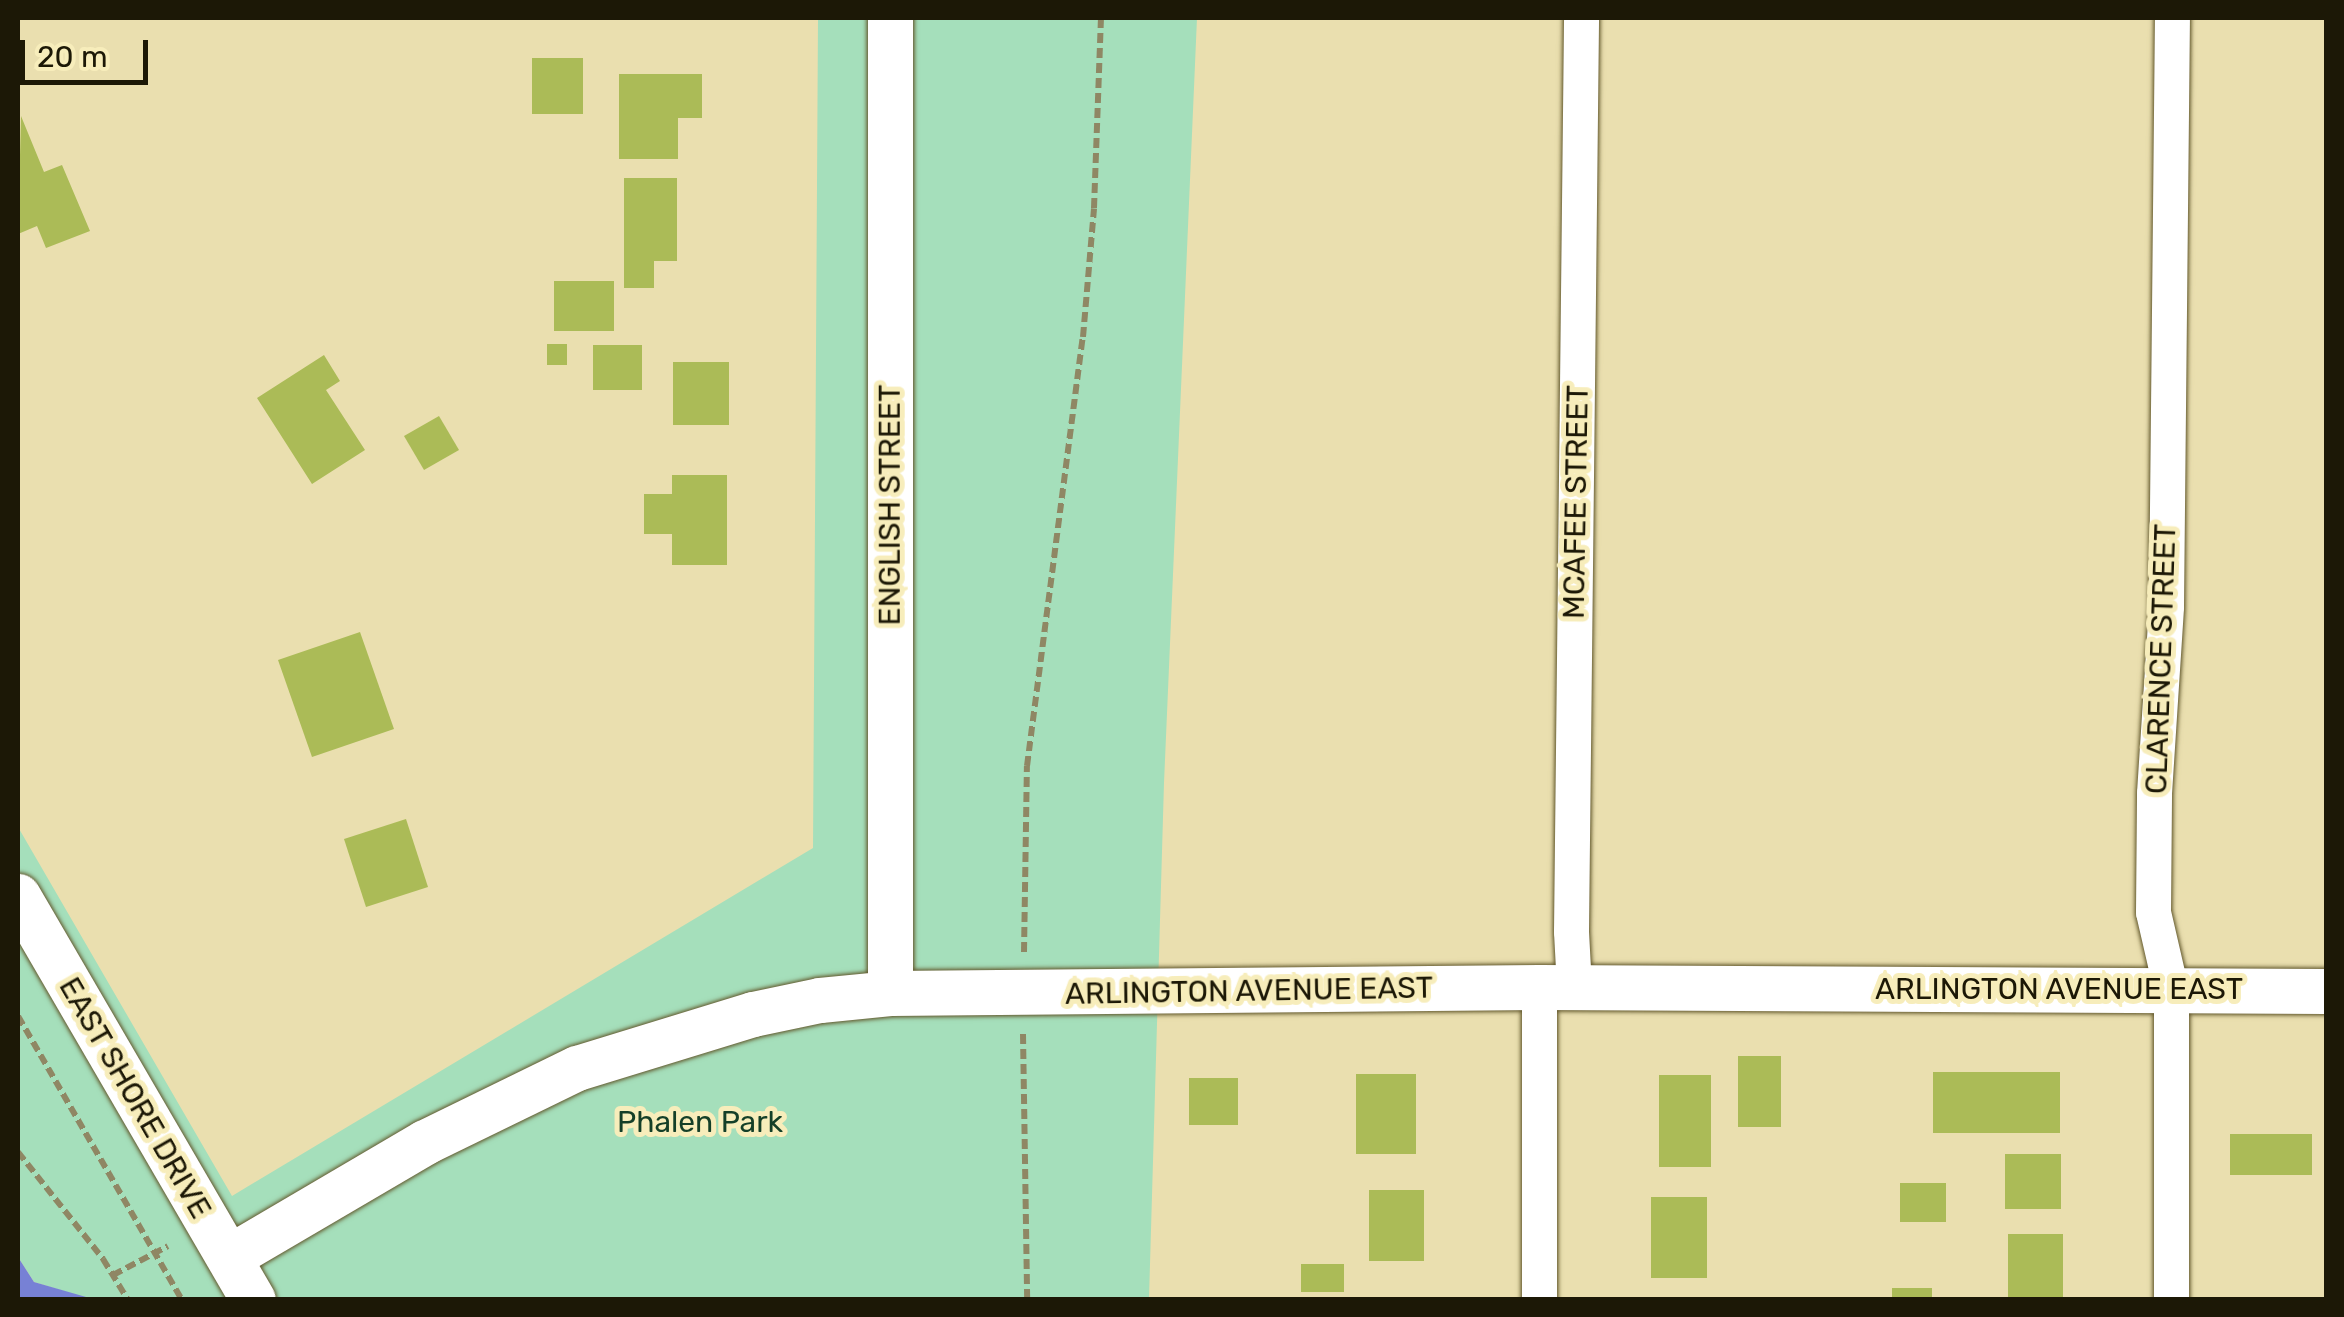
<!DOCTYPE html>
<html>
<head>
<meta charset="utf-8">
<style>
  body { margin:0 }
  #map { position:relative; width:2344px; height:1317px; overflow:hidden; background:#eadfaf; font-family:Rubik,sans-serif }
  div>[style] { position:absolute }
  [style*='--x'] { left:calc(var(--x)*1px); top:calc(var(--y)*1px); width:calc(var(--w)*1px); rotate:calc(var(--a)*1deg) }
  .green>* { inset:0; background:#a5dfbb }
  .water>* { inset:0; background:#7781d5 }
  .building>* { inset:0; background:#abbb57 }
  .path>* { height:6px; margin-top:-3px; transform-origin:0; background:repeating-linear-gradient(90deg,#8f8764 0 10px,transparent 0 15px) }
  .roads { filter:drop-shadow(0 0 2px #62582c) drop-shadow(0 0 2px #62582c) }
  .minor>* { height:35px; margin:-17.5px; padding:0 17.5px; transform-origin:17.5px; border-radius:17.5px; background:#fff }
  .tertiary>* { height:45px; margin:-22.5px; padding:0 22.5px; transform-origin:22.5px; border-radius:22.5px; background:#fff }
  span { translate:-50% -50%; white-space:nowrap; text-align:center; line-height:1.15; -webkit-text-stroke:10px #f7edbb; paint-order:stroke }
  .street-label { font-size:30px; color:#1c1806 }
  .park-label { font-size:30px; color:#143f28 }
  .frame { position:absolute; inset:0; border:20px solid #1c1806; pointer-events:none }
  .scale { position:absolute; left:20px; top:40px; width:128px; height:45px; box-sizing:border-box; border:5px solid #1c1806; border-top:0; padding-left:12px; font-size:30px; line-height:35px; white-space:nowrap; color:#1c1806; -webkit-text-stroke:8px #f7edbb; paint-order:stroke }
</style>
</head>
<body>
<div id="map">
  <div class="green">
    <div style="clip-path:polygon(818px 18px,1197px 18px,1164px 783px,1149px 1299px,93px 1300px,34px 1282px,18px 1257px,18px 827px,232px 1196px,813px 848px)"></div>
  </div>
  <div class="water">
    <div style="clip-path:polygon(18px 1257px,34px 1282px,93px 1299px,18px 1299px)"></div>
  </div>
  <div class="building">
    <div style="clip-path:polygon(532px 58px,583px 58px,583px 114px,532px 114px)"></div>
    <div style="clip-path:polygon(619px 74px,702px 74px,702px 118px,678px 118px,678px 159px,619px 159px)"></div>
    <div style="clip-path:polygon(21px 116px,44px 172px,62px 165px,90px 231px,46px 248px,37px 226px,18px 234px)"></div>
    <div style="clip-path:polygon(624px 178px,677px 178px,677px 261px,654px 261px,654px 288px,624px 288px)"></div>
    <div style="clip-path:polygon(554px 281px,614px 281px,614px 331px,554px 331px)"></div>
    <div style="clip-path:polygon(547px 344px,567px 344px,567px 365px,547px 365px)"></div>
    <div style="clip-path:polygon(593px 345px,642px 345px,642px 390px,593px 390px)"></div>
    <div style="clip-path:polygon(324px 355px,340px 381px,326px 390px,365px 450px,312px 484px,257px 398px)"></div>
    <div style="clip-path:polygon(673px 362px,729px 362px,729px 425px,673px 425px)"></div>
    <div style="clip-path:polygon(439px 416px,459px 450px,424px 470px,404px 436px)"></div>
    <div style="clip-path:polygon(672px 475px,727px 475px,727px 565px,672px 565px,672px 534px,644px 534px,644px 494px,672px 494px)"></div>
    <div style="clip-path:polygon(360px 632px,394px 729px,312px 757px,278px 660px)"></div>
    <div style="clip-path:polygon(406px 819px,428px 887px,366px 907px,344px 839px)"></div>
    <div style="clip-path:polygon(1738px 1056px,1781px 1056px,1781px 1127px,1738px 1127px)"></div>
    <div style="clip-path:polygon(1933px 1072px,2060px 1072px,2060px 1133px,1933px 1133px)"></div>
    <div style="clip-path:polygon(1356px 1074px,1416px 1074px,1416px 1154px,1356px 1154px)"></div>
    <div style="clip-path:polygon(1659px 1075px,1711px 1075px,1711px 1167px,1659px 1167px)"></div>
    <div style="clip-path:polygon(1189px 1078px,1238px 1078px,1238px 1125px,1189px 1125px)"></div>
    <div style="clip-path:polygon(2230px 1134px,2312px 1134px,2312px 1175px,2230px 1175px)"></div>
    <div style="clip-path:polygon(2005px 1154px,2061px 1154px,2061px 1209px,2005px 1209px)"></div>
    <div style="clip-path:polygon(1900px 1183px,1946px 1183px,1946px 1222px,1900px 1222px)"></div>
    <div style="clip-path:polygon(1369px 1190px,1424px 1190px,1424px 1261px,1369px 1261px)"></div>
    <div style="clip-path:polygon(1651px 1197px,1707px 1197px,1707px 1278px,1651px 1278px)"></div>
    <div style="clip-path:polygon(2008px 1234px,2063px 1234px,2063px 1300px,2008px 1300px)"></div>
    <div style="clip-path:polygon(1301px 1264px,1344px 1264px,1344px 1292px,1301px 1292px)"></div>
    <div style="clip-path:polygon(1892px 1288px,1932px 1288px,1932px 1300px,1892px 1300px)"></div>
  </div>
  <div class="path">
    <div style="--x:1024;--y:952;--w:186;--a:-89.1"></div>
    <div style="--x:1027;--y:766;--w:433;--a:-82.6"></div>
    <div style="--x:1083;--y:337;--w:129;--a:-85.1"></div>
    <div style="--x:1094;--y:208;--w:190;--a:-87.9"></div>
    <div style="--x:18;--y:1016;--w:328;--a:60"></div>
    <div style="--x:1023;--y:1034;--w:266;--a:89.1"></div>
    <div style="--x:18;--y:1152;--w:137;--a:51.5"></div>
    <div style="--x:103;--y:1259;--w:48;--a:58.6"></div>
    <div style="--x:113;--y:1275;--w:62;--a:-27.8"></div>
  </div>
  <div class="roads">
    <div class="minor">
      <div style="--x:1574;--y:987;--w:56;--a:-93.1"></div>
      <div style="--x:1571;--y:931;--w:913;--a:-89.37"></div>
      <div style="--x:1539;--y:1300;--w:313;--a:-90"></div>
      <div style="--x:2171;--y:1300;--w:310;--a:-90"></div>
      <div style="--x:2171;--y:990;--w:80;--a:-103"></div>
      <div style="--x:2153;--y:912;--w:119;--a:-89.5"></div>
      <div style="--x:2154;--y:793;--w:187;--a:-86.3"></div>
      <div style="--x:2166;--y:606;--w:588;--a:-89.42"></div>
    </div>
    <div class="tertiary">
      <div style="--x:890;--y:18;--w:975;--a:90"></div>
      <div style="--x:18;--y:896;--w:467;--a:59.8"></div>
      <div style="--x:229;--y:1257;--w:227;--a:-30.4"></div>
      <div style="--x:425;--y:1142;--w:169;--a:-26"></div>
      <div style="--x:577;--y:1068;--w:184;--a:-17.1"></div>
      <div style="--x:753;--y:1014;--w:68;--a:-11.8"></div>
      <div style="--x:820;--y:1000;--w:70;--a:-5.7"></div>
      <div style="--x:890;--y:993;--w:649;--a:-0.53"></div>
      <div style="--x:1539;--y:987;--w:787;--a:0.29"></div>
    </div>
  </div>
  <div class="street-label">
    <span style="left:1576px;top:502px;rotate:-89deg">MCAFEE STREET</span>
    <span style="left:890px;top:505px;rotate:-90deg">ENGLISH STREET</span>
    <span style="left:2161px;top:659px;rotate:-88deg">CLARENCE STREET</span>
    <span style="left:2059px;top:989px">ARLINGTON AVENUE EAST</span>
    <span style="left:1249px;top:991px;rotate:-1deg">ARLINGTON AVENUE EAST</span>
    <span style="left:135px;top:1098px;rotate:60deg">EAST SHORE DRIVE</span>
  </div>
  <div class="park-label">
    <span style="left:700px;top:1122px">Phalen Park</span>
  </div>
  <div class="frame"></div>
  <div class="scale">20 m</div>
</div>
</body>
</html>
